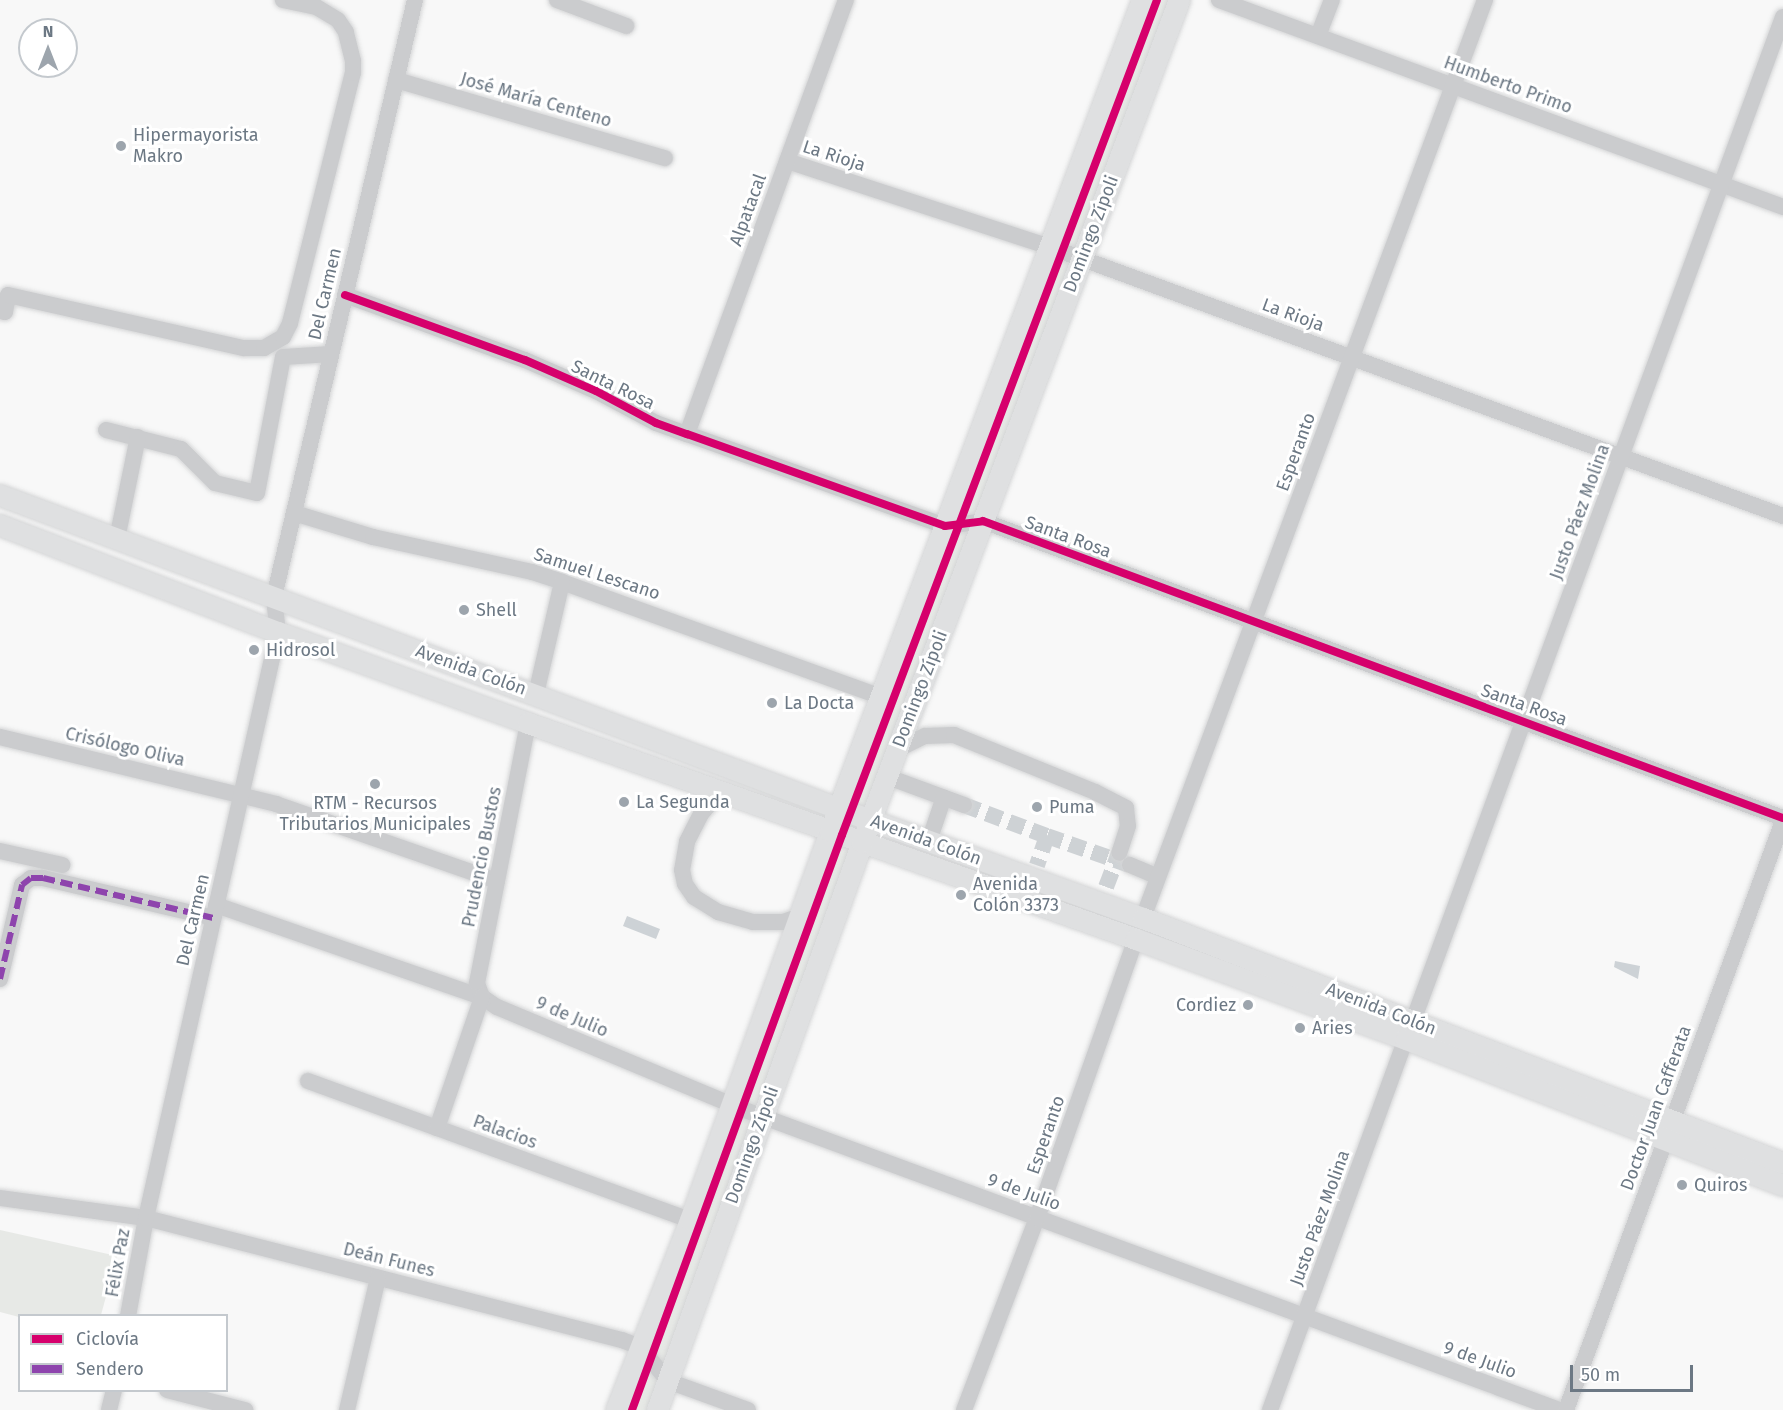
<!DOCTYPE html>
<html>
<head>
<meta charset="utf-8">
<style>
  body { margin:0 }
  #map { position:relative; width:1783px; height:1410px; overflow:hidden; background:#f8f8f8; font-family:"Fira Sans",sans-serif }
  div>[style] { position:absolute }
  [style*='--x'] { left:calc(var(--x)*1px); top:calc(var(--y)*1px); width:calc(var(--w)*1px); rotate:calc(var(--a)*1deg) }
  .green>* { inset:0; background:#e7e9e6 }
  .water>* { inset:0; background:#cdd2d6 }
  .minor-tunnel>* { height:16px; margin-top:-8px; transform-origin:0; background:repeating-linear-gradient(90deg,#ced2d5 0 16px,transparent 0 24px) }
  .roads { filter:drop-shadow(0 0 2px #d4d5d6) drop-shadow(0 0 2px #d4d5d6) }
  .minor>* { height:16px; margin:-8px; padding:0 8px; transform-origin:8px; border-radius:8px; background:#cbccce }
  .major>* { height:21px; margin:-10.5px; padding:0 10.5px; transform-origin:10.5px; border-radius:10.5px; background:#dfe0e1 }
  .quiet>* { height:6px; margin-top:-3px; transform-origin:0; background:repeating-linear-gradient(90deg,#8e44ad 0 12px,transparent 0 18px) }
  .cycleway>* { height:8px; margin:-4px; padding:0 4px; transform-origin:4px; border-radius:4px; background:#d6006c }
  .dots>* { width:16px; height:16px; translate:-50% -50%; box-sizing:border-box; border:3px solid #fff; border-radius:50% }
  span { translate:-50% -50%; white-space:nowrap; text-align:center; line-height:1.15; -webkit-text-stroke:6px #fff; paint-order:stroke }
  .street-label { font-size:18px; color:#6c7884 }
  .poi-label { font-size:18px; color:#6c7884 }
  .left { translate:0 -50%; text-align:left }
  .right { translate:-100% -50%; text-align:right }
  .legend { position:absolute; left:18px; top:1314px; width:210px; height:78px; box-sizing:border-box; background:#fff; border:2px solid #c4c9ce; margin:0; padding:8px 10px; list-style:none; font-size:18px; color:#6c7884 }
  .legend li { display:flex; align-items:center; gap:12px; height:30px }
  .legend b { width:30px; border:2px solid #c4c9ce }
  .north { position:absolute; left:18px; top:18px; width:60px; height:60px; box-sizing:border-box; background:#fff; border:2px solid #c4c9ce; border-radius:50%; rotate:0deg; font-size:16px; font-weight:700; line-height:24px; text-align:center; color:#6c7884 }
  .north::after { content:''; display:block; margin:auto; width:21px; height:27px; background:#9da5ad; clip-path:polygon(50% 0,100% 100%,50% 72%,0 100%) }
  .scale { position:absolute; left:1570px; top:1365px; width:123px; height:27px; box-sizing:border-box; border:3px solid #6c7884; border-top:0; padding-left:8px; font-size:18px; line-height:21px; white-space:nowrap; color:#6c7884; -webkit-text-stroke:4px #fff; paint-order:stroke }
</style>
</head>
<body>
<div id="map">
  <div class="green">
    <div style="clip-path:polygon(1142px 0,1179px 0,871px 820px,839px 809px)"></div>
    <div style="clip-path:polygon(830px 831px,862px 842px,657px 1410px,616px 1410px)"></div>
    <div style="clip-path:polygon(0 1230px,117px 1256px,101px 1315px,19px 1317px,0 1312px)"></div>
  </div>
  <div class="water">
    <div style="clip-path:polygon(627px 916px,660px 929px,656px 939px,623px 926px)"></div>
    <div style="clip-path:polygon(1615px 961px,1640px 966px,1638px 979px,1614px 967px)"></div>
  </div>
  <div class="minor-tunnel">
    <div style="--x:964;--y:805;--w:89;--a:20.5"></div>
    <div style="--x:1047;--y:836;--w:31;--a:109"></div>
    <div style="--x:1047;--y:836;--w:88;--a:19.3"></div>
    <div style="--x:1106;--y:887;--w:36;--a:-69"></div>
  </div>
  <div class="roads">
    <div class="minor">
      <div style="--x:557;--y:0;--w:74;--a:20.6"></div>
      <div style="--x:1219;--y:0;--w:601;--a:20.15"></div>
      <div style="--x:1318;--y:36;--w:39;--a:-69"></div>
      <div style="--x:396;--y:80;--w:280;--a:16.2"></div>
      <div style="--x:787;--y:161;--w:277;--a:18.1"></div>
      <div style="--x:1050;--y:247;--w:781;--a:20.15"></div>
      <div style="--x:345;--y:295;--w:191;--a:19.9"></div>
      <div style="--x:525;--y:360;--w:77;--a:23.6"></div>
      <div style="--x:596;--y:391;--w:68;--a:28.1"></div>
      <div style="--x:656;--y:423;--w:33;--a:20"></div>
      <div style="--x:687;--y:434;--w:274;--a:19.6"></div>
      <div style="--x:945;--y:526;--w:38;--a:-7"></div>
      <div style="--x:983;--y:521;--w:853;--a:20.37"></div>
      <div style="--x:0;--y:311;--w:5;--a:11"></div>
      <div style="--x:5;--y:312;--w:17;--a:-80"></div>
      <div style="--x:8;--y:295;--w:242;--a:12.7"></div>
      <div style="--x:244;--y:348;--w:20;--a:0"></div>
      <div style="--x:264;--y:348;--w:22;--a:-30"></div>
      <div style="--x:283;--y:337;--w:16;--a:-63"></div>
      <div style="--x:290;--y:323;--w:258;--a:-75.9"></div>
      <div style="--x:353;--y:73;--w:12;--a:-90"></div>
      <div style="--x:353;--y:61;--w:30;--a:-104"></div>
      <div style="--x:346;--y:32;--w:14;--a:-124"></div>
      <div style="--x:338;--y:20;--w:26;--a:-149"></div>
      <div style="--x:316;--y:7;--w:34;--a:-168"></div>
      <div style="--x:106;--y:430;--w:77;--a:14.2"></div>
      <div style="--x:181;--y:449;--w:48;--a:45"></div>
      <div style="--x:215;--y:483;--w:43;--a:13.4"></div>
      <div style="--x:257;--y:493;--w:138;--a:-79.2"></div>
      <div style="--x:283;--y:357;--w:48;--a:-3.6"></div>
      <div style="--x:687;--y:434;--w:462;--a:-69.9"></div>
      <div style="--x:294;--y:513;--w:83;--a:16.9"></div>
      <div style="--x:373;--y:537;--w:163;--a:12.4"></div>
      <div style="--x:532;--y:572;--w:32;--a:18"></div>
      <div style="--x:562;--y:582;--w:339;--a:19.8"></div>
      <div style="--x:117;--y:539;--w:104;--a:-78.4"></div>
      <div style="--x:536;--y:694;--w:115;--a:-76.9"></div>
      <div style="--x:0;--y:737;--w:284;--a:13.6"></div>
      <div style="--x:276;--y:804;--w:234;--a:19.2"></div>
      <div style="--x:898;--y:749;--w:30;--a:-26"></div>
      <div style="--x:925;--y:736;--w:29;--a:-2"></div>
      <div style="--x:954;--y:735;--w:152;--a:22"></div>
      <div style="--x:1095;--y:792;--w:35;--a:27"></div>
      <div style="--x:1126;--y:808;--w:18;--a:84"></div>
      <div style="--x:1128;--y:826;--w:28;--a:108"></div>
      <div style="--x:888;--y:777;--w:81;--a:20.2"></div>
      <div style="--x:720;--y:792;--w:29;--a:131"></div>
      <div style="--x:701;--y:814;--w:31;--a:117"></div>
      <div style="--x:687;--y:842;--w:28;--a:100"></div>
      <div style="--x:682;--y:870;--w:14;--a:78"></div>
      <div style="--x:685;--y:884;--w:16;--a:55"></div>
      <div style="--x:694;--y:897;--w:28;--a:32"></div>
      <div style="--x:718;--y:912;--w:36;--a:16"></div>
      <div style="--x:753;--y:922;--w:30;--a:0"></div>
      <div style="--x:783;--y:922;--w:18;--a:-19"></div>
      <div style="--x:929;--y:841;--w:46;--a:-71.2"></div>
      <div style="--x:0;--y:851;--w:64;--a:12.7"></div>
      <div style="--x:1130;--y:865;--w:30;--a:23"></div>
      <div style="--x:216;--y:905;--w:281;--a:19.1"></div>
      <div style="--x:482;--y:997;--w:18;--a:34"></div>
      <div style="--x:497;--y:1007;--w:265;--a:22.6"></div>
      <div style="--x:742;--y:1109;--w:871;--a:20.22"></div>
      <div style="--x:1143;--y:918;--w:980;--a:-69.57"></div>
      <div style="--x:0;--y:979;--w:97;--a:-76.8"></div>
      <div style="--x:22;--y:885;--w:11;--a:-38"></div>
      <div style="--x:31;--y:878;--w:12;--a:0"></div>
      <div style="--x:43;--y:878;--w:175;--a:13.2"></div>
      <div style="--x:482;--y:997;--w:15;--a:-110"></div>
      <div style="--x:477;--y:983;--w:265;--a:-78.9"></div>
      <div style="--x:1413;--y:1021;--w:1070;--a:-69.77"></div>
      <div style="--x:308;--y:1081;--w:407;--a:20"></div>
      <div style="--x:437;--y:1128;--w:139;--a:-71"></div>
      <div style="--x:0;--y:1198;--w:147;--a:7.8"></div>
      <div style="--x:146;--y:1218;--w:491;--a:14.4"></div>
      <div style="--x:622;--y:1340;--w:19;--a:21"></div>
      <div style="--x:640;--y:1347;--w:44;--a:50.5"></div>
      <div style="--x:668;--y:1381;--w:85;--a:19.9"></div>
      <div style="--x:128;--y:1316;--w:100;--a:-79.6"></div>
      <div style="--x:146;--y:1218;--w:601;--a:-77.31"></div>
      <div style="--x:278;--y:632;--w:35;--a:-97"></div>
      <div style="--x:274;--y:597;--w:613;--a:-76.71"></div>
      <div style="--x:167;--y:1390;--w:81;--a:14.4"></div>
      <div style="--x:109;--y:1410;--w:21;--a:-76"></div>
      <div style="--x:347;--y:1410;--w:136;--a:-76.8"></div>
      <div style="--x:964;--y:1410;--w:205;--a:-69.2"></div>
      <div style="--x:1037;--y:1218;--w:296;--a:-70.5"></div>
      <div style="--x:1270;--y:1410;--w:395;--a:-69.9"></div>
      <div style="--x:1566;--y:1410;--w:628;--a:-69.78"></div>
    </div>
    <div class="major">
      <div style="--x:0;--y:495;--w:908;--a:20.49"></div>
      <div style="--x:851;--y:813;--w:310;--a:19.8"></div>
      <div style="--x:1143;--y:918;--w:685;--a:20.95"></div>
      <div style="--x:0;--y:525;--w:298;--a:21.1"></div>
      <div style="--x:278;--y:632;--w:266;--a:20"></div>
      <div style="--x:528;--y:723;--w:645;--a:19.56"></div>
      <div style="--x:1136;--y:939;--w:288;--a:20.3"></div>
      <div style="--x:1406;--y:1039;--w:404;--a:21.2"></div>
      <div style="--x:616;--y:1410;--w:204;--a:-68.7"></div>
      <div style="--x:690;--y:1220;--w:413;--a:-70.2"></div>
      <div style="--x:830;--y:831;--w:888;--a:-69.42"></div>
      <div style="--x:657;--y:1410;--w:604;--a:-70.15"></div>
      <div style="--x:862;--y:842;--w:900;--a:-69.37"></div>
    </div>
  </div>
  <div class="quiet">
    <div style="--x:0;--y:979;--w:97;--a:-76.8"></div>
    <div style="--x:22;--y:885;--w:11;--a:-38"></div>
    <div style="--x:31;--y:878;--w:12;--a:0"></div>
    <div style="--x:43;--y:878;--w:175;--a:13.2"></div>
  </div>
  <div class="cycleway">
    <div style="--x:345;--y:295;--w:191;--a:19.9"></div>
    <div style="--x:525;--y:360;--w:77;--a:23.6"></div>
    <div style="--x:596;--y:391;--w:68;--a:28.1"></div>
    <div style="--x:656;--y:423;--w:33;--a:20"></div>
    <div style="--x:687;--y:434;--w:274;--a:19.6"></div>
    <div style="--x:945;--y:526;--w:38;--a:-7"></div>
    <div style="--x:983;--y:521;--w:853;--a:20.37"></div>
    <div style="--x:632;--y:1410;--w:612;--a:-69.94"></div>
    <div style="--x:842;--y:835;--w:892;--a:-69.33"></div>
  </div>
  <div class="dots">
    <div style="left:121px;top:146px;background:#9da5ad"></div>
    <div style="left:464px;top:610px;background:#9da5ad"></div>
    <div style="left:254px;top:650px;background:#9da5ad"></div>
    <div style="left:772px;top:703px;background:#9da5ad"></div>
    <div style="left:375px;top:784px;background:#9da5ad"></div>
    <div style="left:624px;top:802px;background:#9da5ad"></div>
    <div style="left:1037px;top:807px;background:#9da5ad"></div>
    <div style="left:961px;top:895px;background:#9da5ad"></div>
    <div style="left:1248px;top:1005px;background:#9da5ad"></div>
    <div style="left:1300px;top:1028px;background:#9da5ad"></div>
    <div style="left:1682px;top:1185px;background:#9da5ad"></div>
  </div>
  <div class="street-label">
    <span style="left:1508px;top:85px;rotate:20deg">Humberto Primo</span>
    <span style="left:536px;top:100px;rotate:16deg">José María Centeno</span>
    <span style="left:834px;top:156px;rotate:18deg">La Rioja</span>
    <span style="left:748px;top:210px;rotate:-70deg">Alpatacal</span>
    <span style="left:1091px;top:234px;rotate:-69deg">Domingo Zípoli</span>
    <span style="left:325px;top:294px;rotate:-77deg">Del Carmen</span>
    <span style="left:1293px;top:315px;rotate:20deg">La Rioja</span>
    <span style="left:613px;top:385px;rotate:26deg">Santa Rosa</span>
    <span style="left:1296px;top:452px;rotate:-70deg">Esperanto</span>
    <span style="left:1580px;top:512px;rotate:-70deg">Justo Páez Molina</span>
    <span style="left:1068px;top:537px;rotate:20deg">Santa Rosa</span>
    <span style="left:597px;top:574px;rotate:18deg">Samuel Lescano</span>
    <span style="left:471px;top:670px;rotate:20deg">Avenida Colón</span>
    <span style="left:920px;top:689px;rotate:-69deg">Domingo Zípoli</span>
    <span style="left:1524px;top:705px;rotate:20deg">Santa Rosa</span>
    <span style="left:125px;top:747px;rotate:13deg">Crisólogo Oliva</span>
    <span style="left:926px;top:840px;rotate:20deg">Avenida Colón</span>
    <span style="left:482px;top:857px;rotate:-79deg">Prudencio Bustos</span>
    <span style="left:193px;top:920px;rotate:-77deg">Del Carmen</span>
    <span style="left:1381px;top:1009px;rotate:21deg">Avenida Colón</span>
    <span style="left:572px;top:1017px;rotate:23deg">9 de Julio</span>
    <span style="left:1656px;top:1108px;rotate:-70deg">Doctor Juan Cafferata</span>
    <span style="left:505px;top:1132px;rotate:20deg">Palacios</span>
    <span style="left:1046px;top:1135px;rotate:-71deg">Esperanto</span>
    <span style="left:752px;top:1145px;rotate:-70deg">Domingo Zípoli</span>
    <span style="left:1024px;top:1192px;rotate:20deg">9 de Julio</span>
    <span style="left:1320px;top:1218px;rotate:-70deg">Justo Páez Molina</span>
    <span style="left:389px;top:1260px;rotate:14deg">Deán Funes</span>
    <span style="left:118px;top:1263px;rotate:-80deg">Félix Paz</span>
    <span style="left:1480px;top:1360px;rotate:20deg">9 de Julio</span>
  </div>
  <div class="poi-label">
    <span class="left" style="left:133px;top:146px">Hipermayorista<br>Makro</span>
    <span class="left" style="left:476px;top:610px">Shell</span>
    <span class="left" style="left:266px;top:650px">Hidrosol</span>
    <span class="left" style="left:784px;top:703px">La Docta</span>
    <span class="left" style="left:636px;top:802px">La Segunda</span>
    <span style="left:375px;top:814px">RTM - Recursos<br>Tributarios Municipales</span>
    <span class="left" style="left:1049px;top:807px">Puma</span>
    <span class="left" style="left:973px;top:895px">Avenida<br>Colón 3373</span>
    <span class="right" style="left:1236px;top:1005px">Cordiez</span>
    <span class="left" style="left:1312px;top:1028px">Aries</span>
    <span class="left" style="left:1694px;top:1185px">Quiros</span>
  </div>
  <ul class="legend">
  <li><b style="height:8px;background:#d6006c"></b>Ciclovía</li>
  <li><b style="height:8px;background:#8e44ad"></b>Sendero</li>
  </ul>
  <div class="north">N</div>
  <div class="scale">50 m</div>
</div>
</body>
</html>
